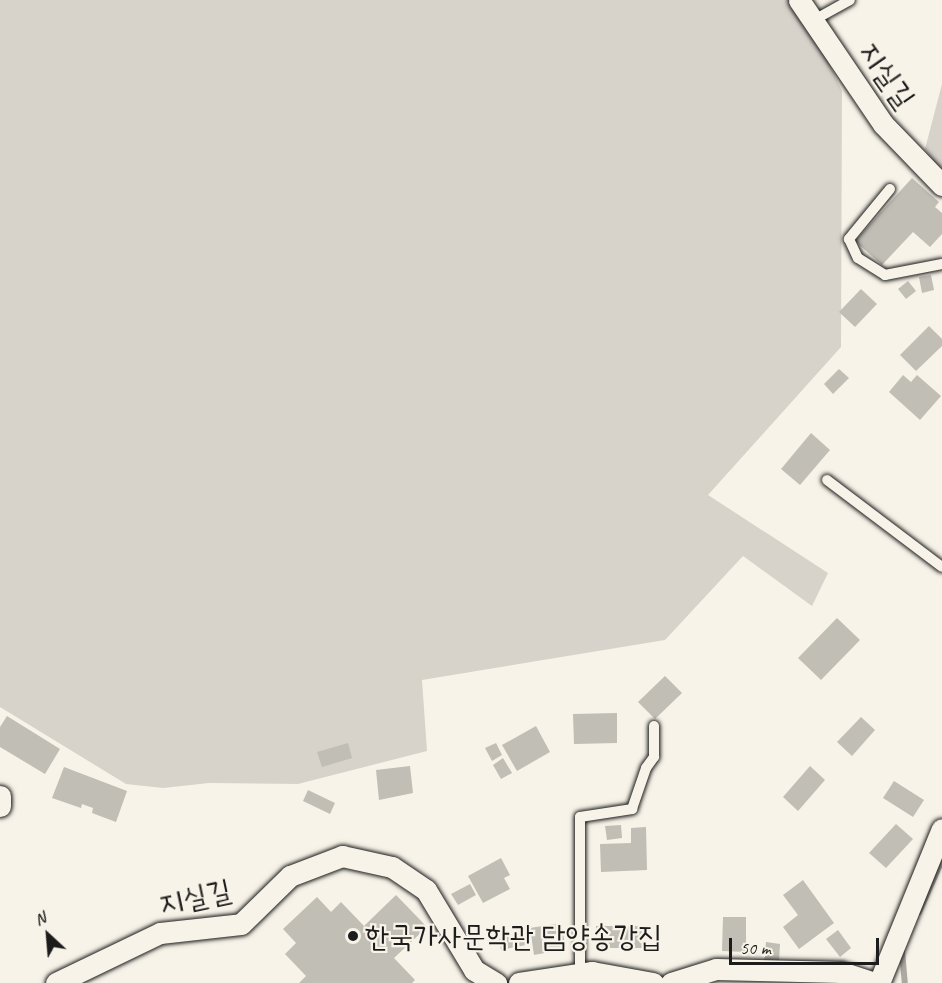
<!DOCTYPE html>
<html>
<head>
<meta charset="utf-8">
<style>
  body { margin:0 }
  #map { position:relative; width:942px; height:983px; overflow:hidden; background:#f7f3e8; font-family:Caveat,"Poor Story",sans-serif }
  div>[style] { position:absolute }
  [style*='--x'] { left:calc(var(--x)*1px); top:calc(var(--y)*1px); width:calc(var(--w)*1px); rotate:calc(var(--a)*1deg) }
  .green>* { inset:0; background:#d7d3cb }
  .stream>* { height:6px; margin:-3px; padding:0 3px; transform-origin:3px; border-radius:3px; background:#aca9a2 }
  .building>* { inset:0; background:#c0beb5 }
  .roads { filter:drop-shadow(0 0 2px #1c1c1c) drop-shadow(0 0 2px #1c1c1c) }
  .lane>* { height:10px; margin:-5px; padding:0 5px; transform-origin:5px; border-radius:5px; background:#f7f3e8 }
  .street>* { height:21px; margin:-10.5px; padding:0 10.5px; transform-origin:10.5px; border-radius:10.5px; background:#f7f3e8 }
  .dots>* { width:16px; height:16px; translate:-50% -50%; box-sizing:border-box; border:3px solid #f7f3e8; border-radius:50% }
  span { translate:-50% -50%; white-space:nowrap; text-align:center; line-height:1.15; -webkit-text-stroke:4.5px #f7f3e8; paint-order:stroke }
  .street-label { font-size:30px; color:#1c1c1c }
  .poi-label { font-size:30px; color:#1c1c1c }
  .left { translate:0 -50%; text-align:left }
  .north { position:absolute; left:18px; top:905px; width:60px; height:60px; -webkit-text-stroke:4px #f7f3e8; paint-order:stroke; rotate:334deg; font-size:16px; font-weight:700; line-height:24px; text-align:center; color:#1c1c1c }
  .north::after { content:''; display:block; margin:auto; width:21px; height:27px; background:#1c1c1c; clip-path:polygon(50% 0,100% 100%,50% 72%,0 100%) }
  .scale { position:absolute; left:729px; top:938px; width:150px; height:27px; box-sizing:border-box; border:3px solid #1c1c1c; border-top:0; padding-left:8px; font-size:18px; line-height:21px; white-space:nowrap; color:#1c1c1c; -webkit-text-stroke:4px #f7f3e8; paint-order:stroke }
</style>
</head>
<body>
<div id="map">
  <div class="green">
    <div style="clip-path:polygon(0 0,799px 0,842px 91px,841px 347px,708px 495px,828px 573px,812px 606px,743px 556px,665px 640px,422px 680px,427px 751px,298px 784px,209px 783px,163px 788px,126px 784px,0 707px)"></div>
    <div style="clip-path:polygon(942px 84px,942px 172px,925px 149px)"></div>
  </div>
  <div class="stream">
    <div style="--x:919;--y:912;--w:57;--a:-66.1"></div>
    <div style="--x:902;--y:951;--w:32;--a:85"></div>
  </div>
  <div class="building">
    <div style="clip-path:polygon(912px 178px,939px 202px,935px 207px,942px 213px,942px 234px,930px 247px,913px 232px,882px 265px,855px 241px)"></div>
    <div style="clip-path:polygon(931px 275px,934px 290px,922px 293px,919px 277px)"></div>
    <div style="clip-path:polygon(908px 281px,916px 291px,906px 299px,898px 289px)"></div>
    <div style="clip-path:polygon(861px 289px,877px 304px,855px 327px,839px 312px)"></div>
    <div style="clip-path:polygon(929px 326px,942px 339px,942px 346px,916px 371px,900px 355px)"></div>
    <div style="clip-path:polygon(839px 369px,849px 378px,833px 394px,824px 384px)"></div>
    <div style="clip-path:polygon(903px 375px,911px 382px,917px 375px,941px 396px,920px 420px,889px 392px)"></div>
    <div style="clip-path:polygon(811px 433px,830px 450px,800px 485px,781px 469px)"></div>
    <div style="clip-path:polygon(837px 618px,860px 640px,821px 680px,798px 658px)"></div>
    <div style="clip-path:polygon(665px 676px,682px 693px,655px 719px,638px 702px)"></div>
    <div style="clip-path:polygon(617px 713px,617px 743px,574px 744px,573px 714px)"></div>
    <div style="clip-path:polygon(7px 716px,60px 749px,45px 774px,0 747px,0 727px)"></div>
    <div style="clip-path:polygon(861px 717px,875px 730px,852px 756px,837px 742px)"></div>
    <div style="clip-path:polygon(536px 726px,550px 752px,517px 771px,502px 745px)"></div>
    <div style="clip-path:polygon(348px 743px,352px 758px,322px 767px,317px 752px)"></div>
    <div style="clip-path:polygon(496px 743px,502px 755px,492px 761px,485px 748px)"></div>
    <div style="clip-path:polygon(503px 758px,512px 773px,501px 779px,493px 765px)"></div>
    <div style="clip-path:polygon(410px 766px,413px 793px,379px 800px,376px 770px)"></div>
    <div style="clip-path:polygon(810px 766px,825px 780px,798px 811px,783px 797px)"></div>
    <div style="clip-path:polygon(64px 767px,127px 791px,116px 822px,92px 813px,93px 808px,82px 804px,81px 808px,52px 798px)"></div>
    <div style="clip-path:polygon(894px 781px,924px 800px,913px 817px,883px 798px)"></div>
    <div style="clip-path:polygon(308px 790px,335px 803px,330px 814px,303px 801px)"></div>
    <div style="clip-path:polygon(896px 824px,913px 839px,886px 868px,869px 853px)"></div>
    <div style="clip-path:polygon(621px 825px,622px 838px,607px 840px,605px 826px)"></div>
    <div style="clip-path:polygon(646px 827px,647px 870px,601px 872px,600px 844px,631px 843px,631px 828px)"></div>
    <div style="clip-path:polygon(501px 858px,510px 875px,504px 878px,510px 889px,483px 903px,468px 876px)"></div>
    <div style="clip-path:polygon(803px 880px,834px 923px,799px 949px,783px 927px,798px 915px,783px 895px)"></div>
    <div style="clip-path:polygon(470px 884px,476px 895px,458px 905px,451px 894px)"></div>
    <div style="clip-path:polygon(396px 895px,427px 927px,394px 958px,415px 980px,412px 983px,299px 983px,306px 976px,285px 954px,296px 943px,283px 929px,317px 897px,331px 912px,341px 902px,364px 926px)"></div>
    <div style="clip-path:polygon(723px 917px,746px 917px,746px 952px,722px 951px)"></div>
    <div style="clip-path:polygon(561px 923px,566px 949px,534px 955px,530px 928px)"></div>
    <div style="clip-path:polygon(596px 926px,642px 926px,642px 948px,596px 948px)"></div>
    <div style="clip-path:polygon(838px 930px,851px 948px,840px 957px,826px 939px)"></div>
    <div style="clip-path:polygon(524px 933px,526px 945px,501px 950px,499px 939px)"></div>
    <div style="clip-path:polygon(766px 942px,780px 944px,779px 961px,764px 960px)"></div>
  </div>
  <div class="roads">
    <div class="lane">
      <div style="--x:814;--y:20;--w:41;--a:-29.1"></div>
      <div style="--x:890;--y:189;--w:65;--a:129.4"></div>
      <div style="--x:849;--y:239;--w:21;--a:65"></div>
      <div style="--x:858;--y:258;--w:32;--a:32"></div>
      <div style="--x:885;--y:275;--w:58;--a:-10.9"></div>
      <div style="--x:827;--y:480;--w:144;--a:37.1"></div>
      <div style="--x:580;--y:974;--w:157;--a:-90"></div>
      <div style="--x:580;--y:817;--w:53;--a:-8.7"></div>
      <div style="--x:632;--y:809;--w:43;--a:-71.1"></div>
      <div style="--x:646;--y:768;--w:14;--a:-54"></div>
      <div style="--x:654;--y:757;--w:31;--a:-90"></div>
    </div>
    <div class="street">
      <div style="--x:799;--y:0;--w:150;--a:55.9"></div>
      <div style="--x:883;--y:124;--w:85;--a:46"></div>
      <div style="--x:0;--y:796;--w:10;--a:90"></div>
      <div style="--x:56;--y:983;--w:115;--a:-25.7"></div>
      <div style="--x:160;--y:933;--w:81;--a:-6.3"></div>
      <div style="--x:241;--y:924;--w:69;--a:-44.4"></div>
      <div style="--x:290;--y:876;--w:56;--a:-21"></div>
      <div style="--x:342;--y:856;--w:51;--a:12.4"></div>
      <div style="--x:392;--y:867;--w:41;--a:34.1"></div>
      <div style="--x:426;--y:890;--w:93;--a:59"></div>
      <div style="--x:474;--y:970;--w:26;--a:31"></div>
      <div style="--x:519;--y:983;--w:74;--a:-8.6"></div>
      <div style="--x:592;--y:972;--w:62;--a:10.2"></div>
      <div style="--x:671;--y:983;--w:47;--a:-17.3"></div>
      <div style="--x:716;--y:969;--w:125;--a:1.4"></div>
      <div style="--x:841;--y:972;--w:36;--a:18"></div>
      <div style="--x:879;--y:983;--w:166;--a:-67.8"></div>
    </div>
  </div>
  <div class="dots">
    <div style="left:353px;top:936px;background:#1c1c1c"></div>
  </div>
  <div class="street-label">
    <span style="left:887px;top:75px;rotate:55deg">지실길</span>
    <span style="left:195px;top:897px;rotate:-12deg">지실길</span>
  </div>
  <div class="poi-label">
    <span class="left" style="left:365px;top:936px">한국가사문학관 담양송강집</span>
  </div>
  <div class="north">N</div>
  <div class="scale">50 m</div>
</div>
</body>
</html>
